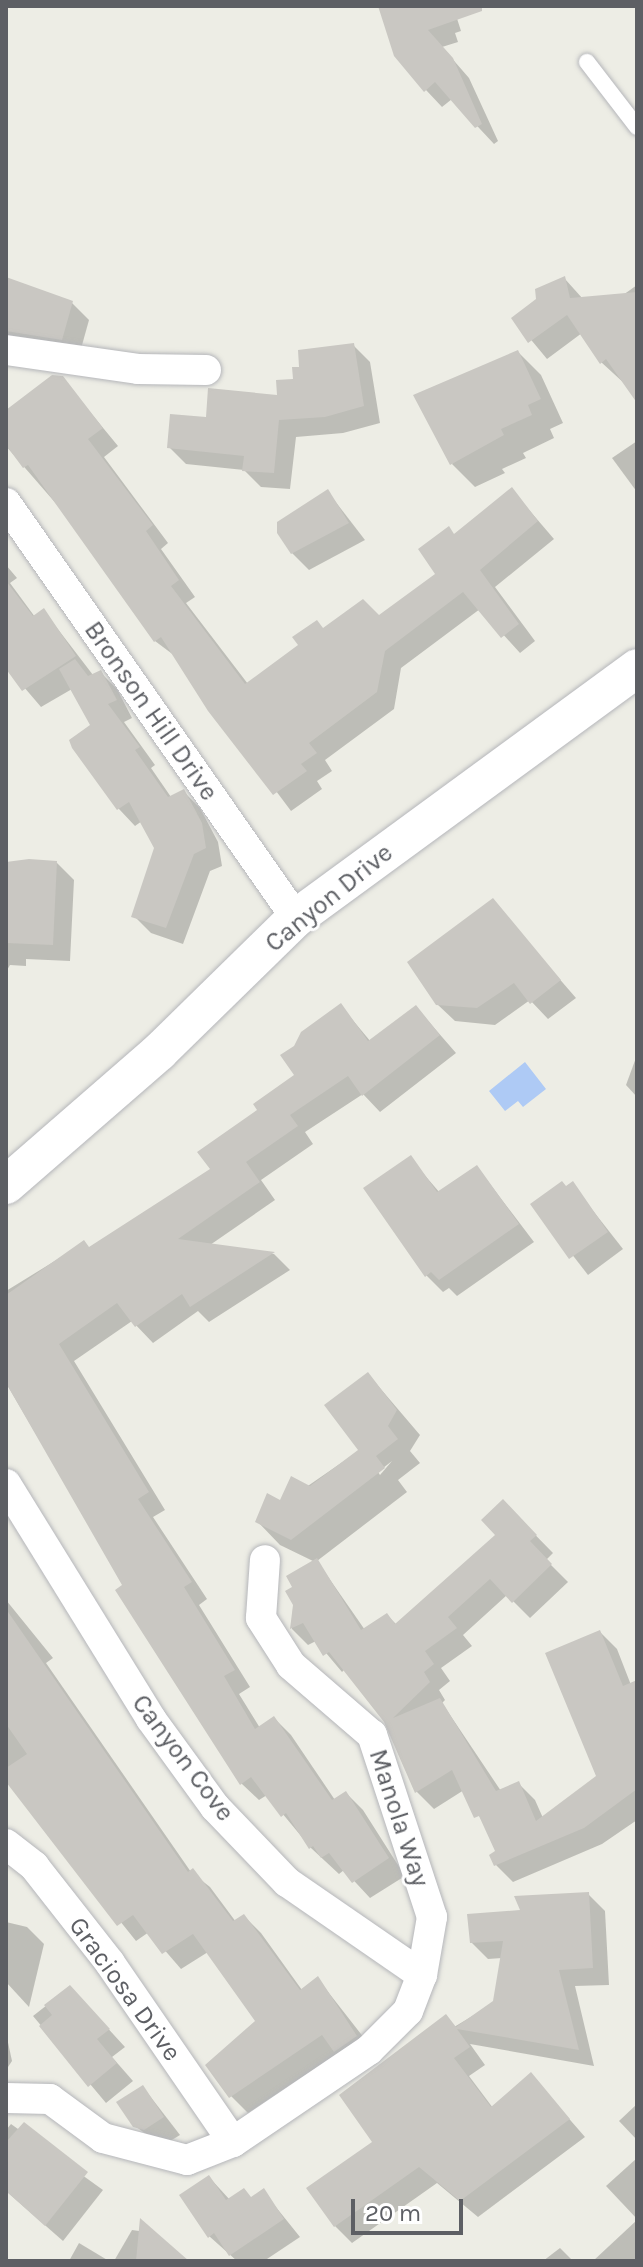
<!DOCTYPE html>
<html>
<head>
<meta charset="utf-8">
<style>
  body { margin:0 }
  #map { position:relative; width:643px; height:2267px; overflow:hidden; background:#edede5; font-family:Karla,sans-serif }
  div>[style] { position:absolute }
  [style*='--x'] { left:calc(var(--x)*1px); top:calc(var(--y)*1px); width:calc(var(--w)*1px); rotate:calc(var(--a)*1deg) }
  .water>* { inset:0; background:#aecaf5 }
  .shadow>* { inset:0; background:#0003 }
  .building>* { inset:0; background:#c9c7c2 }
  .roads { filter:drop-shadow(0 0 2px #b5b6ba) drop-shadow(0 0 2px #b5b6ba) }
  .service>* { height:16px; margin:-8px; padding:0 8px; transform-origin:8px; border-radius:8px; background:#fff }
  .minor>* { height:30px; margin:-15px; padding:0 15px; transform-origin:15px; border-radius:15px; background:#fff }
  .tertiary>* { height:38px; margin:-19px; padding:0 19px; transform-origin:19px; border-radius:19px; background:#fff }
  span { translate:-50% -50%; white-space:nowrap; text-align:center; line-height:1.15; -webkit-text-stroke:6px #fff; paint-order:stroke }
  .street-label { font-size:26px; color:#5d5f64 }
  .frame { position:absolute; inset:0; border:8px solid #5d5f64; pointer-events:none }
  .scale { position:absolute; left:351px; top:2199px; width:112px; height:36px; box-sizing:border-box; border:4px solid #5d5f64; border-top:0; padding-left:10px; font-size:24px; line-height:28px; white-space:nowrap; color:#5d5f64; -webkit-text-stroke:6px #fff; paint-order:stroke }
</style>
</head>
<body>
<div id="map">
  <div class="water">
    <div style="clip-path:polygon(525px 1062px,546px 1089px,523px 1107px,518px 1101px,505px 1111px,489px 1091px)"></div>
  </div>
  <div class="shadow">
    <div style="clip-path:polygon(380px 6px,453px 6px,461px 31px,455px 33px,458px 42px,442px 47px,469px 78px,498px 141px,494px 144px,452px 99px,442px 107px,426px 90px)"></div>
    <div style="clip-path:polygon(6px 279px,72px 303px,89px 320px,79px 356px,6px 340px)"></div>
    <div style="clip-path:polygon(565px 279px,583px 299px,623px 295px,637px 285px,637px 395px,601px 362px,582px 333px,547px 359px,513px 318px)"></div>
    <div style="clip-path:polygon(353px 345px,370px 362px,380px 423px,343px 433px,296px 437px,290px 489px,261px 487px,244px 470px,186px 464px,169px 447px,207px 419px,279px 397px,302px 369px)"></div>
    <div style="clip-path:polygon(518px 352px,541px 375px,563px 423px,550px 429px,554px 438px,523px 453px,526px 458px,502px 469px,505px 473px,475px 487px,452px 464px)"></div>
    <div style="clip-path:polygon(62px 378px,118px 446px,104px 457px,168px 543px,161px 549px,195px 597px,186px 603px,248px 684px,324px 630px,379px 617px,437px 574px,455px 535px,512px 490px,554px 539px,495px 587px,535px 641px,520px 653px,480px 609px,401px 668px,394px 709px,325px 760px,332px 771px,317px 781px,322px 789px,291px 811px,175px 656px,155px 641px,72px 522px,6px 446px,6px 413px)"></div>
    <div style="clip-path:polygon(637px 441px,637px 492px,612px 458px)"></div>
    <div style="clip-path:polygon(328px 492px,365px 540px,309px 570px,292px 553px)"></div>
    <div style="clip-path:polygon(6px 565px,17px 578px,10px 583px,35px 617px,44px 611px,93px 675px,100px 672px,117px 689px,132px 718px,124px 722px,155px 765px,151px 768px,171px 797px,183px 791px,200px 808px,218px 842px,222px 866px,210px 871px,183px 944px,151px 933px,134px 916px,156px 848px,142px 821px,135px 826px,119px 809px,92px 726px,72px 689px,41px 707px,6px 666px)"></div>
    <div style="clip-path:polygon(57px 863px,74px 880px,70px 961px,26px 959px,26px 966px,10px 965px,6px 972px,6px 864px)"></div>
    <div style="clip-path:polygon(492px 901px,576px 998px,548px 1019px,530px 1000px,495px 1025px,455px 1021px,437px 1004px)"></div>
    <div style="clip-path:polygon(341px 1006px,371px 1042px,416px 1007px,456px 1053px,380px 1112px,363px 1094px,305px 1132px,313px 1144px,261px 1180px,275px 1200px,210px 1245px,274px 1254px,290px 1270px,209px 1322px,198px 1311px,153px 1343px,132px 1321px,74px 1361px,165px 1510px,153px 1517px,207px 1599px,199px 1605px,250px 1687px,239px 1694px,260px 1728px,274px 1718px,291px 1735px,335px 1800px,346px 1793px,363px 1810px,405px 1876px,370px 1898px,344px 1870px,339px 1874px,311px 1848px,267px 1795px,259px 1800px,242px 1784px,6px 1383px,6px 1291px,84px 1243px,90px 1249px,212px 1170px,260px 1111px,296px 1076px,296px 1047px)"></div>
    <div style="clip-path:polygon(637px 1055px,637px 1097px,626px 1085px)"></div>
    <div style="clip-path:polygon(410px 1158px,440px 1193px,477px 1167px,534px 1242px,457px 1296px,449px 1288px,443px 1292px,426px 1275px)"></div>
    <div style="clip-path:polygon(572px 1184px,623px 1249px,588px 1275px,533px 1204px)"></div>
    <div style="clip-path:polygon(evenodd,368px 1374px,420px 1435px,410px 1451px,420px 1463px,398px 1480px,407px 1492px,317px 1561px,365px 1630px,387px 1615px,397px 1625px,498px 1535px,503px 1502px,553px 1553px,546px 1560px,568px 1582px,530px 1618px,507px 1595px,463px 1635px,472px 1646px,441px 1668px,450px 1681px,439px 1690px,445px 1700px,442px 1703px,501px 1791px,518px 1783px,535px 1800px,543px 1818px,599px 1777px,600px 1632px,617px 1649px,631px 1685px,637px 1682px,637px 1820px,602px 1844px,513px 1882px,496px 1865px,497px 1852px,487px 1829px,464px 1790px,434px 1809px,417px 1792px,390px 1728px,345px 1669px,342px 1672px,316px 1641px,308px 1645px,292px 1629px,294px 1587px,315px 1562px,280px 1545px,257px 1521px,360px 1450px,368px 1374px,392px 1461px,380px 1475px,378px 1472px,392px 1461px)"></div>
    <div style="clip-path:polygon(6px 1600px,53px 1658px,46px 1663px,191px 1872px,210px 1887px,236px 1922px,244px 1916px,261px 1933px,302px 1990px,318px 1979px,375px 2052px,352px 2068px,338px 2053px,248px 2113px,231px 2096px,257px 2021px,208px 1952px,181px 1969px,149px 1932px,136px 1941px,6px 1779px)"></div>
    <div style="clip-path:polygon(588px 1894px,605px 1911px,609px 1985px,575px 1986px,594px 2066px,470px 2044px,485px 2065px,469px 2076px,493px 2108px,531px 2075px,585px 2137px,478px 2217px,437px 2183px,352px 2243px,335px 2226px,375px 2143px,341px 2095px,494px 2003px,502px 1958px,488px 1959px,471px 1942px,523px 1912px)"></div>
    <div style="clip-path:polygon(6px 1922px,27px 1927px,44px 1944px,29px 2007px,6px 1982px)"></div>
    <div style="clip-path:polygon(70px 1987px,125px 2047px,112px 2057px,133px 2081px,106px 2103px,33px 2016px)"></div>
    <div style="clip-path:polygon(6px 2033px,12px 2061px,6px 2070px)"></div>
    <div style="clip-path:polygon(143px 2087px,180px 2135px,162px 2146px,135px 2126px)"></div>
    <div style="clip-path:polygon(637px 2104px,637px 2140px,619px 2121px)"></div>
    <div style="clip-path:polygon(11px 2124px,103px 2190px,63px 2241px,6px 2191px,6px 2130px)"></div>
    <div style="clip-path:polygon(637px 2158px,637px 2219px,606px 2186px)"></div>
    <div style="clip-path:polygon(209px 2177px,230px 2200px,252px 2199px,263px 2191px,300px 2237px,264px 2261px,237px 2261px,209px 2236px)"></div>
    <div style="clip-path:polygon(637px 2220px,637px 2261px,593px 2261px)"></div>
    <div style="clip-path:polygon(132px 2230px,154px 2233px,186px 2261px,114px 2261px)"></div>
    <div style="clip-path:polygon(79px 2243px,109px 2261px,69px 2261px)"></div>
    <div style="clip-path:polygon(560px 2248px,573px 2261px,543px 2261px)"></div>
  </div>
  <div class="building">
    <div style="clip-path:polygon(378px 6px,482px 6px,482px 11px,428px 30px,453px 58px,482px 124px,475px 128px,435px 82px,424px 92px,394px 56px)"></div>
    <div style="clip-path:polygon(565px 276px,570px 298px,637px 292px,637px 403px,606px 359px,600px 364px,567px 315px,528px 343px,511px 318px,536px 299px,535px 289px)"></div>
    <div style="clip-path:polygon(6px 277px,73px 301px,62px 340px,6px 331px)"></div>
    <div style="clip-path:polygon(354px 343px,364px 406px,325px 417px,279px 420px,274px 473px,242px 471px,244px 456px,167px 448px,170px 414px,206px 417px,208px 388px,277px 395px,276px 380px,293px 379px,292px 367px,299px 367px,298px 350px)"></div>
    <div style="clip-path:polygon(518px 350px,541px 399px,528px 405px,532px 415px,501px 429px,504px 435px,450px 465px,413px 395px)"></div>
    <div style="clip-path:polygon(52px 375px,63px 376px,103px 428px,88px 439px,153px 525px,146px 531px,179px 580px,171px 586px,245px 684px,298px 645px,292px 637px,317px 620px,323px 628px,363px 599px,379px 615px,435px 574px,418px 549px,449px 526px,454px 534px,512px 487px,538px 521px,480px 570px,519px 624px,501px 638px,463px 592px,385px 651px,377px 692px,309px 743px,317px 753px,301px 764px,307px 771px,273px 795px,208px 711px,161px 637px,154px 642px,28px 465px,23px 468px,6px 445px,6px 410px)"></div>
    <div style="clip-path:polygon(328px 489px,349px 523px,291px 554px,277px 533px,277px 522px)"></div>
    <div style="clip-path:polygon(6px 581px,33px 616px,44px 608px,76px 656px,22px 691px,6px 669px)"></div>
    <div style="clip-path:polygon(75px 659px,88px 676px,101px 670px,117px 700px,108px 704px,140px 747px,135px 750px,168px 797px,184px 789px,202px 823px,206px 848px,194px 854px,166px 928px,131px 917px,154px 848px,129px 802px,117px 810px,72px 748px,69px 740px,90px 725px,59px 669px)"></div>
    <div style="clip-path:polygon(29px 859px,57px 861px,53px 945px,6px 943px,6px 862px)"></div>
    <div style="clip-path:polygon(493px 898px,561px 980px,530px 1004px,514px 983px,477px 1008px,436px 1005px,407px 962px)"></div>
    <div style="clip-path:polygon(341px 1003px,368px 1041px,416px 1005px,440px 1035px,362px 1096px,348px 1076px,290px 1115px,298px 1126px,246px 1162px,260px 1182px,178px 1239px,275px 1252px,190px 1307px,182px 1294px,135px 1327px,117px 1303px,59px 1344px,149px 1492px,138px 1499px,192px 1582px,184px 1587px,235px 1670px,224px 1676px,255px 1729px,274px 1716px,332px 1800px,346px 1791px,389px 1858px,352px 1883px,329px 1853px,321px 1858px,313px 1846px,309px 1849px,286px 1813px,281px 1817px,251px 1777px,240px 1785px,115px 1590px,122px 1585px,6px 1383px,6px 1295px,84px 1240px,89px 1247px,210px 1169px,197px 1152px,257px 1110px,253px 1104px,294px 1075px,280px 1055px,294px 1046px,301px 1032px)"></div>
    <div style="clip-path:polygon(411px 1155px,437px 1192px,477px 1165px,519px 1224px,439px 1280px,431px 1272px,425px 1277px,363px 1188px)"></div>
    <div style="clip-path:polygon(562px 1181px,566px 1186px,573px 1181px,608px 1232px,569px 1259px,530px 1204px)"></div>
    <div style="clip-path:polygon(368px 1372px,397px 1410px,388px 1426px,398px 1439px,376px 1456px,385px 1468px,291px 1540px,255px 1522px,267px 1493px,280px 1500px,291px 1476px,310px 1486px,358px 1450px,324px 1405px)"></div>
    <div style="clip-path:polygon(503px 1499px,537px 1535px,530px 1541px,552px 1564px,512px 1603px,490px 1579px,448px 1617px,457px 1628px,425px 1651px,434px 1664px,424px 1672px,430px 1682px,393px 1718px,440px 1698px,496px 1791px,519px 1781px,536px 1821px,596px 1776px,545px 1653px,600px 1630px,623px 1686px,637px 1680px,637px 1789px,584px 1828px,494px 1866px,489px 1855px,495px 1851px,479px 1816px,474px 1818px,452px 1770px,415px 1793px,384px 1722px,329px 1652px,323px 1656px,303px 1623px,290px 1629px,293px 1605px,285px 1591px,292px 1587px,286px 1576px,317px 1558px,361px 1630px,387px 1613px,395px 1624px,495px 1535px,481px 1520px)"></div>
    <div style="clip-path:polygon(6px 1609px,188px 1872px,193px 1868px,233px 1921px,244px 1914px,300px 1990px,318px 1976px,357px 2036px,334px 2052px,322px 2035px,229px 2098px,205px 2065px,255px 2021px,193px 1934px,162px 1954px,133px 1915px,117px 1926px,6px 1782px,6px 1768px,27px 1754px,6px 1724px)"></div>
    <div style="clip-path:polygon(589px 1892px,593px 1968px,559px 1970px,579px 2050px,457px 2029px,470px 2047px,454px 2058px,491px 2107px,531px 2072px,570px 2119px,460px 2201px,419px 2167px,334px 2227px,306px 2188px,372px 2142px,339px 2095px,446px 2014px,456px 2027px,493px 2001px,503px 1941px,470px 1943px,467px 1914px,520px 1910px,514px 1896px)"></div>
    <div style="clip-path:polygon(70px 1985px,110px 2029px,97px 2039px,117px 2063px,88px 2087px,39px 2026px,52px 2015px,44px 2005px)"></div>
    <div style="clip-path:polygon(143px 2085px,164px 2117px,144px 2130px,133px 2127px,116px 2102px)"></div>
    <div style="clip-path:polygon(24px 2122px,88px 2172px,45px 2226px,6px 2191px,6px 2142px)"></div>
    <div style="clip-path:polygon(209px 2175px,226px 2200px,244px 2188px,251px 2197px,264px 2188px,284px 2219px,229px 2256px,214px 2233px,208px 2238px,179px 2195px)"></div>
    <div style="clip-path:polygon(140px 2218px,189px 2261px,136px 2261px)"></div>
  </div>
  <div class="roads">
    <div class="service">
      <div style="--x:587;--y:62;--w:82;--a:52.4"></div>
    </div>
    <div class="minor">
      <div style="--x:6;--y:350;--w:133;--a:8.2"></div>
      <div style="--x:138;--y:369;--w:68;--a:0.8"></div>
      <div style="--x:6;--y:503;--w:506;--a:55.05"></div>
      <div style="--x:6;--y:1484;--w:276;--a:58.3"></div>
      <div style="--x:151;--y:1719;--w:109;--a:54"></div>
      <div style="--x:215;--y:1807;--w:104;--a:46.2"></div>
      <div style="--x:287;--y:1882;--w:164;--a:34.6"></div>
      <div style="--x:6;--y:1844;--w:36;--a:38"></div>
      <div style="--x:34;--y:1866;--w:123;--a:51.9"></div>
      <div style="--x:110;--y:1963;--w:217;--a:55.5"></div>
      <div style="--x:6;--y:2098;--w:44;--a:1.3"></div>
      <div style="--x:50;--y:2099;--w:66;--a:36.3"></div>
      <div style="--x:103;--y:2138;--w:87;--a:14.7"></div>
      <div style="--x:187;--y:2160;--w:49;--a:-21.4"></div>
      <div style="--x:233;--y:2142;--w:164;--a:-34.1"></div>
      <div style="--x:369;--y:2050;--w:55;--a:-45"></div>
      <div style="--x:408;--y:2011;--w:39;--a:-69"></div>
      <div style="--x:422;--y:1975;--w:59;--a:-80.2"></div>
      <div style="--x:432;--y:1917;--w:192;--a:-108.2"></div>
      <div style="--x:372;--y:1735;--w:107;--a:-139.2"></div>
      <div style="--x:291;--y:1665;--w:56;--a:-122.6"></div>
      <div style="--x:261;--y:1618;--w:58;--a:-86.1"></div>
    </div>
    <div class="tertiary">
      <div style="--x:6;--y:1185;--w:203;--a:-41"></div>
      <div style="--x:159;--y:1052;--w:192;--a:-44.4"></div>
      <div style="--x:296;--y:918;--w:423;--a:-36.2"></div>
    </div>
  </div>
  <div class="street-label">
    <span style="left:151px;top:711px;rotate:55deg">Bronson Hill Drive</span>
    <span style="left:329px;top:898px;rotate:-39deg">Canyon Drive</span>
    <span style="left:183px;top:1758px;rotate:53deg">Canyon Cove</span>
    <span style="left:399px;top:1818px;rotate:72deg">Manola Way</span>
    <span style="left:125px;top:1989px;rotate:54deg">Graciosa Drive</span>
  </div>
  <div class="frame"></div>
  <div class="scale">20 m</div>
</div>
</body>
</html>
